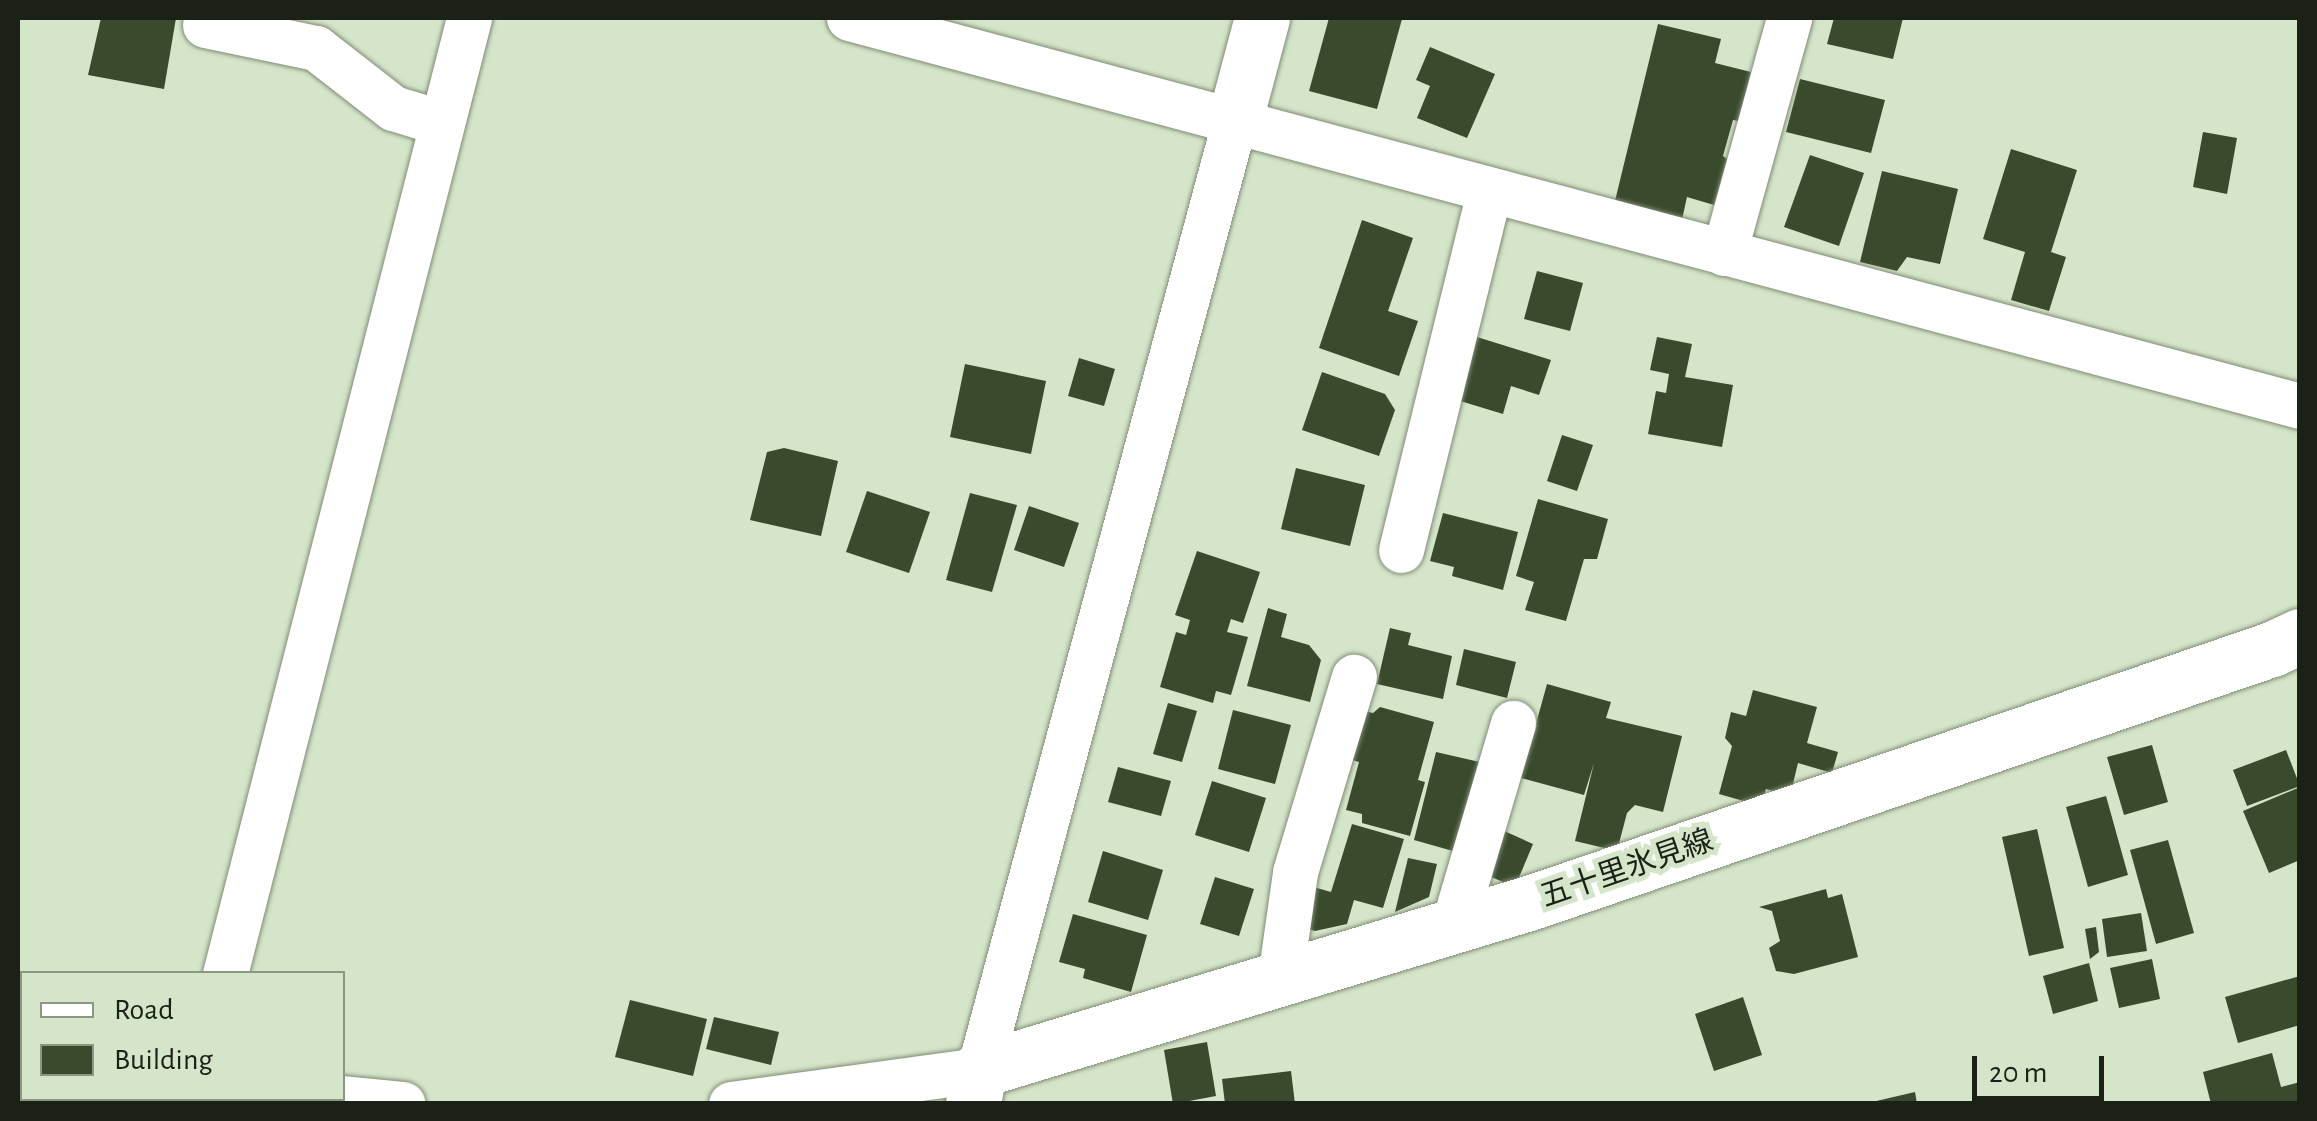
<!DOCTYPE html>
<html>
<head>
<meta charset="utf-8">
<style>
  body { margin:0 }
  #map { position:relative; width:2317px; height:1121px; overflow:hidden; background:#d5e5ca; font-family:"Alegreya Sans","Noto Sans JP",sans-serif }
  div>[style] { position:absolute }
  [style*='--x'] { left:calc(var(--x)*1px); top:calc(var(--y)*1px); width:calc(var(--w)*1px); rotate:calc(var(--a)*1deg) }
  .building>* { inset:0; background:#3a4a2d }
  .roads { filter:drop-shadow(0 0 2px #7f8c74) drop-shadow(0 0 2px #7f8c74) }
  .street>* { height:45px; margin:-22.5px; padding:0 22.5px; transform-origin:22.5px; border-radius:22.5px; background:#fff }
  .secondary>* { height:55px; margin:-27.5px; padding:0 27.5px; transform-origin:27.5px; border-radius:27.5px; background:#fff }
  span { translate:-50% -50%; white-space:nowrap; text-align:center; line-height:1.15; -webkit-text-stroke:10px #d5e5ca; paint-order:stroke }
  .street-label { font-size:30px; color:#1c2117 }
  .frame { position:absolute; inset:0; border:20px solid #1c2117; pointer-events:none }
  .legend { position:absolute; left:20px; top:971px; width:325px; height:130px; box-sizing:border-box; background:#d5e5ca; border:2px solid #8b9782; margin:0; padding:12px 18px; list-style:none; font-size:30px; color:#1c2117 }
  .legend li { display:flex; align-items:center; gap:20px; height:50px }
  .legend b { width:50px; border:2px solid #8b9782 }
  .scale { position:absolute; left:1972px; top:1056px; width:132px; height:45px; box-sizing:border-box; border:5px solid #1c2117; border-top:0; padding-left:12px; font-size:30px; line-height:35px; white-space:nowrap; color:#1c2117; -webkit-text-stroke:8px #d5e5ca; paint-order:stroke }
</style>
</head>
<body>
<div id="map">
  <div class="building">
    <div style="clip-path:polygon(101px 18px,176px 18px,164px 89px,88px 75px)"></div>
    <div style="clip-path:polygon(1329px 18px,1402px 19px,1377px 109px,1309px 91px)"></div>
    <div style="clip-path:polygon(1834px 18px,1903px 18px,1893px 59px,1827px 44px)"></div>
    <div style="clip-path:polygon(1658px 24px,1721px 39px,1715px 63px,1751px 72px,1739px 121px,1733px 120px,1723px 156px,1727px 159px,1714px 205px,1687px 197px,1681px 224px,1614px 205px)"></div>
    <div style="clip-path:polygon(1430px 47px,1495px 74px,1467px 138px,1417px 118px,1430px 86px,1416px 80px)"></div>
    <div style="clip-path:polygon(1800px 79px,1885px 100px,1871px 153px,1786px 132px)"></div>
    <div style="clip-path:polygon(2203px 132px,2237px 138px,2227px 194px,2193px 187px)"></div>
    <div style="clip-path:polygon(2011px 149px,2077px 170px,2051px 252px,2066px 257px,2049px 311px,2011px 300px,2025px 252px,1983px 239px)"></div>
    <div style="clip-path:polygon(1810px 155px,1864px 173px,1839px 246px,1784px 227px)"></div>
    <div style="clip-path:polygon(1882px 171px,1958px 189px,1940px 264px,1907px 257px,1897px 271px,1860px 262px)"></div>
    <div style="clip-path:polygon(1362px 220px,1413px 238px,1388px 311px,1418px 321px,1399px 376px,1319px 348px)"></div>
    <div style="clip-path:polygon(1537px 271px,1583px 283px,1570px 331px,1524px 319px)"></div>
    <div style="clip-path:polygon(1477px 337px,1551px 360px,1539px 395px,1511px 386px,1503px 414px,1457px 400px)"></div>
    <div style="clip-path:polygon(1657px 337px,1692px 344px,1685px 377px,1733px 385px,1722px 447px,1648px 434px,1656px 391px,1666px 393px,1669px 374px,1650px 370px)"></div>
    <div style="clip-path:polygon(1079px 358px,1115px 369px,1104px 406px,1068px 396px)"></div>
    <div style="clip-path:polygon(965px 364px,1046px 381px,1031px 454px,950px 437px)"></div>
    <div style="clip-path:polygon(1322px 372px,1385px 394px,1395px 410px,1379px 456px,1302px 430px)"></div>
    <div style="clip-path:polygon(1562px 435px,1593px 445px,1577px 491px,1547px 481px)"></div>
    <div style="clip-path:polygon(784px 448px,838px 461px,821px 536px,750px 520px,767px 452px)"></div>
    <div style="clip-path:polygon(1296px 468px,1365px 485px,1350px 546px,1281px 529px)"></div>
    <div style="clip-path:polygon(867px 491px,930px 512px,909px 573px,846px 552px)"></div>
    <div style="clip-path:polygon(970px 493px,1017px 505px,992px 592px,946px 580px)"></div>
    <div style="clip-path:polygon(1538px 499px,1608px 519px,1597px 559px,1584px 559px,1566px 621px,1525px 610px,1534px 582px,1516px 576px)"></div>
    <div style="clip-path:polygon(1029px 506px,1079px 523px,1064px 567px,1014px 550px)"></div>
    <div style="clip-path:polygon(1443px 513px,1518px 532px,1503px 590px,1452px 576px,1454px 567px,1430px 561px)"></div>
    <div style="clip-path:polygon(1197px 551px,1260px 572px,1243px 623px,1231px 619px,1227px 632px,1248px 637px,1231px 695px,1216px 691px,1213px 703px,1160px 687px,1176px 632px,1186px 635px,1190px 620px,1175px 615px)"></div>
    <div style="clip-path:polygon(1268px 608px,1287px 614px,1281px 637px,1309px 645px,1321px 660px,1310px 702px,1247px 686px)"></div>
    <div style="clip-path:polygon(1390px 628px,1411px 633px,1408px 645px,1452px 656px,1443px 699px,1377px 684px)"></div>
    <div style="clip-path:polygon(1464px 649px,1516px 662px,1507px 698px,1456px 685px)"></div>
    <div style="clip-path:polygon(1547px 684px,1611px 702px,1606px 718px,1682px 736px,1663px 812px,1635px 805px,1627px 813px,1617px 851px,1575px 841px,1594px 763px,1584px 795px,1521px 778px)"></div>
    <div style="clip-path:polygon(1753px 690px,1817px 707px,1807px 743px,1838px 752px,1832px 773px,1798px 763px,1790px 796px,1766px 789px,1761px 806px,1719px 794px,1732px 746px,1725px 738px,1731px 712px,1746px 716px)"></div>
    <div style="clip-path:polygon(1168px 703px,1197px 711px,1182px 762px,1153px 754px)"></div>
    <div style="clip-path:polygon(1380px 707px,1434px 722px,1418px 780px,1425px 782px,1410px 836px,1362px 823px,1362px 814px,1346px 810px,1359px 762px,1345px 758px,1361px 710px,1373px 713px)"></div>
    <div style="clip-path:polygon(1233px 710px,1291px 725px,1275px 784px,1218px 769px)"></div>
    <div style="clip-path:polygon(2152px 745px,2168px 802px,2124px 815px,2107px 757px)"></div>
    <div style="clip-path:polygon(2286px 750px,2300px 786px,2247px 806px,2233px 770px)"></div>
    <div style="clip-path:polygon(1436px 752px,1484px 763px,1460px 853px,1414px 840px)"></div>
    <div style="clip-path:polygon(1118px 767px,1171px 781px,1161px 816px,1108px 802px)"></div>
    <div style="clip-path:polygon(1212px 781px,1266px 798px,1249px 852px,1195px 835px)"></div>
    <div style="clip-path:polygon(2300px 787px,2300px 860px,2269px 873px,2243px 811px)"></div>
    <div style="clip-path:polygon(2106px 796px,2128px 875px,2088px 887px,2066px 807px)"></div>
    <div style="clip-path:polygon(1352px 824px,1404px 839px,1383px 908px,1354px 900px,1347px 924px,1315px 931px,1298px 926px,1310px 886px,1331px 892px)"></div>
    <div style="clip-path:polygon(2037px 829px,2064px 948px,2029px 956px,2002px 837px)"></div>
    <div style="clip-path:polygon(1502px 830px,1533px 844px,1515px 887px,1484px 874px)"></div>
    <div style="clip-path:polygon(2168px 840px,2194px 933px,2156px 944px,2130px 850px)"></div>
    <div style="clip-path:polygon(1103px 851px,1163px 870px,1148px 920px,1088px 902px)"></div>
    <div style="clip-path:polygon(1408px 858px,1437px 864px,1429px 897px,1395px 912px)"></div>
    <div style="clip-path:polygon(1215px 877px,1254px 889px,1239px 936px,1200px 924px)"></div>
    <div style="clip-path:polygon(1826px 889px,1828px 898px,1842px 894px,1858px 957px,1794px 974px,1776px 971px,1769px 948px,1780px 941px,1772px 911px,1759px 907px)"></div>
    <div style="clip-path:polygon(2141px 913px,2147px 951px,2107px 957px,2102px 919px)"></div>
    <div style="clip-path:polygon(1073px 914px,1147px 935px,1131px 992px,1083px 978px,1085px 969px,1059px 962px)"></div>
    <div style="clip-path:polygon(2096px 927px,2099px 952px,2090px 959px,2085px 929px)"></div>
    <div style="clip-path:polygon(2152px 959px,2160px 999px,2119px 1008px,2110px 968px)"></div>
    <div style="clip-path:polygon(2089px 963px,2098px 1001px,2053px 1014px,2043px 976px)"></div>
    <div style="clip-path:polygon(2300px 976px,2300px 1025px,2238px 1043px,2225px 997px)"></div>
    <div style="clip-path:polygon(1743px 997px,1762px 1055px,1714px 1071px,1695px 1014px)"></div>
    <div style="clip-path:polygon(630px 1000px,707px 1019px,693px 1076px,615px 1057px)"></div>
    <div style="clip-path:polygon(714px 1017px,779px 1032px,771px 1065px,706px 1049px)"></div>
    <div style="clip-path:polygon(1207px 1042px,1216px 1096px,1173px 1104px,1164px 1050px)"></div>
    <div style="clip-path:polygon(2272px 1053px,2281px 1087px,2300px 1082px,2300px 1104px,2211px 1104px,2203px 1072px)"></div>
    <div style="clip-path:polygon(1291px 1071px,1295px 1104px,1225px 1104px,1222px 1079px)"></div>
    <div style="clip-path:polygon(1915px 1092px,1917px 1104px,1873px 1104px,1872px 1102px)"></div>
  </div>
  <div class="roads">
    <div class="street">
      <div style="--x:849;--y:18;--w:1502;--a:14.97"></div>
      <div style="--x:205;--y:25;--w:113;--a:11.7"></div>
      <div style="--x:316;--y:48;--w:98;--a:37.9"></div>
      <div style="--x:393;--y:108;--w:51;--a:17"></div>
      <div style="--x:1724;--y:253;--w:244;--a:-74.5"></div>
      <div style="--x:1401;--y:550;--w:370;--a:-76.2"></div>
      <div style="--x:1453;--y:926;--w:212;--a:-73.5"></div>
      <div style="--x:225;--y:974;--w:987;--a:-75.68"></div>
      <div style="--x:1280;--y:978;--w:107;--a:-81.9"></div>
      <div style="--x:1295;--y:872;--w:204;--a:-73.2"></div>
      <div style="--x:18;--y:1053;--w:4;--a:14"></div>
      <div style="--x:342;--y:1098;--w:61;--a:5.6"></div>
      <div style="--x:731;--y:1104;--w:250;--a:-7.8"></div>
      <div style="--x:979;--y:1070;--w:981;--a:-74.93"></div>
    </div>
    <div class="secondary">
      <div style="--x:1234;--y:123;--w:109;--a:-75.1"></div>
      <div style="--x:973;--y:1104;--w:35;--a:-80"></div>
      <div style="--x:979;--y:1070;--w:578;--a:-16.9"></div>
      <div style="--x:1532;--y:902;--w:782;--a:-18.88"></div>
      <div style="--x:2272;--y:649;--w:31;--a:-25"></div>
    </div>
  </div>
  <div class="street-label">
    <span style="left:1627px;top:869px;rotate:-19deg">五十里氷見線</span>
  </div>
  <div class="frame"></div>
  <ul class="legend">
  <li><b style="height:12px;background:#fff"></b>Road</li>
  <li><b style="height:28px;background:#3a4a2d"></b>Building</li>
  </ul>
  <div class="scale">20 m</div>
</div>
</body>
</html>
